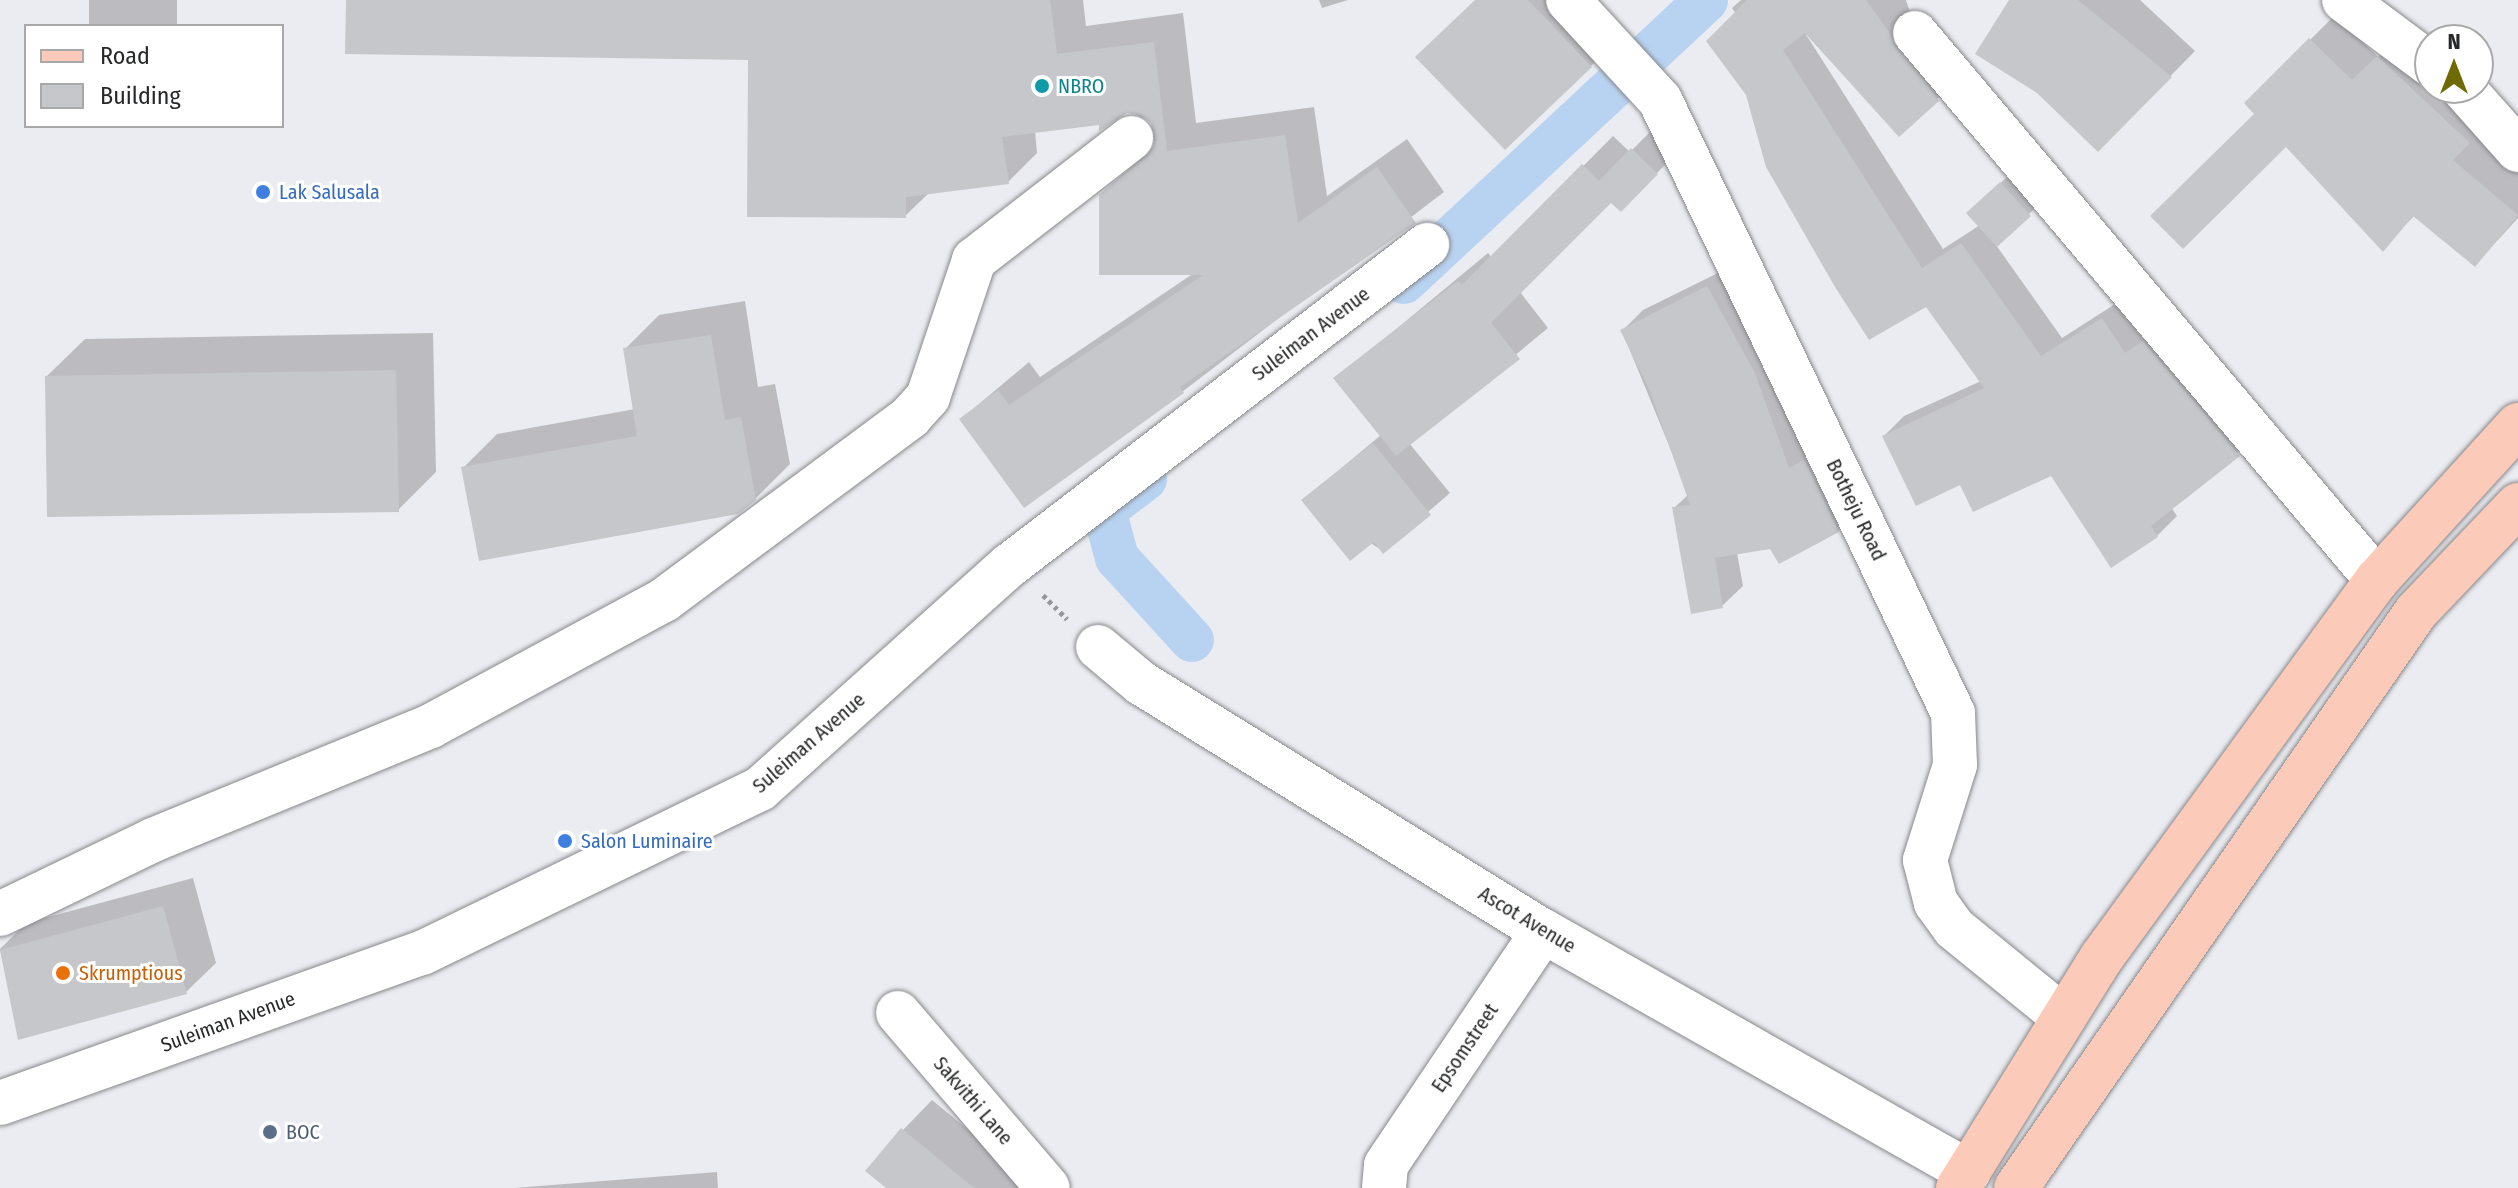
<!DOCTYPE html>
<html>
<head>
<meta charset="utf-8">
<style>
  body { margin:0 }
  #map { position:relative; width:2518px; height:1188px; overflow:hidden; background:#ebecf1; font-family:"Fira Sans Condensed",sans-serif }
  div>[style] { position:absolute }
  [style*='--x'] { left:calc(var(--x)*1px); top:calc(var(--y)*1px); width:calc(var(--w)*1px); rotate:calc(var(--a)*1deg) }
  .shadow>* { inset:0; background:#0003 }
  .canal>* { height:44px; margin:-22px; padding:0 22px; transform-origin:22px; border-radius:22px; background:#b8d3f2 }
  .building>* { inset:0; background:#c6c7cb }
  .path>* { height:5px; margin-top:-2.5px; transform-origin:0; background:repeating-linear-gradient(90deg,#96979a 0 4px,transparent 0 8px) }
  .roads { filter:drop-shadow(0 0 2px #87888c) drop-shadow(0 0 2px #87888c) }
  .minor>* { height:44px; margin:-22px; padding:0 22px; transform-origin:22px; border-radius:22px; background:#fff }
  .major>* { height:44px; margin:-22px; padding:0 22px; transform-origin:22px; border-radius:22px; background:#fbcab8 }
  .dots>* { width:22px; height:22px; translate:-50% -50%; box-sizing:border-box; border:4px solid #fff; border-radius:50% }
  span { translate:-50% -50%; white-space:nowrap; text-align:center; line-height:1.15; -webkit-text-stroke:6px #fff; paint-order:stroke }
  .culture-label { font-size:20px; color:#0d838f }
  .left { translate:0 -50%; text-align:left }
  .shop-label { font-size:20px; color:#366cbe }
  .street-label { font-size:20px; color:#272829 }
  .food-label { font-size:20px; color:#c56008 }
  .service-label { font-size:20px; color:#4e5e75 }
  .legend { position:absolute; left:24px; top:24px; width:260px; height:104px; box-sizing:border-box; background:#fff; border:2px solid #a9a9a9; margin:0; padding:10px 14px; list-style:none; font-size:24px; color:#272829 }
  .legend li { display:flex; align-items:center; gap:16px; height:40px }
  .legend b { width:40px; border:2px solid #a9a9a9 }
  .north { position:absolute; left:2414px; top:24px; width:80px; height:80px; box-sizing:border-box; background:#fff; border:2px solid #a9a9a9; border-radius:50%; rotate:0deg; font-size:22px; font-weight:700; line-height:32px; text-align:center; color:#272829 }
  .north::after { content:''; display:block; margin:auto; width:28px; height:36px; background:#6e6b07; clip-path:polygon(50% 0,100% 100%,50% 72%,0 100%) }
</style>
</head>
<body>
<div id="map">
  <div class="shadow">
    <div style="clip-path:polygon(89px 0,177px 0,177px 26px,89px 26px)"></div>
    <div style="clip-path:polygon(348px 0,1083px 0,1086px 26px,1183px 13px,1196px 123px,1314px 107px,1327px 196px,1407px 139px,1444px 192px,1182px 392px,961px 419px,1029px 362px,1040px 377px,1194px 273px,1101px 196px,1155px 145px,1153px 122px,1128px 111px,1101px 123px,1035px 131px,1037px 153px,1008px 182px,930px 192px,905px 216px,750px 58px)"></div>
    <div style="clip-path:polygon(1319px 0,1348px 0,1322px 8px)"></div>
    <div style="clip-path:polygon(1476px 0,1581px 0,1618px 39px,1591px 66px)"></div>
    <div style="clip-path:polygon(1741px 0,1906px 0,1915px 28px,1958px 79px,1899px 135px,1805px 33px,1943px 249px,1980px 225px,1989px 193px,2022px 164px,2049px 195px,1996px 245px,2062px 338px,2123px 299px,2258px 435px,2171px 507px,2177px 516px,2157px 536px,2052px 473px,1961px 483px,1884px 436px,1904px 416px,1981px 381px,1732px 8px)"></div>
    <div style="clip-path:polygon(2012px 0,2140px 0,2195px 51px,2098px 150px)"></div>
    <div style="clip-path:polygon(2335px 15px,2378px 57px,2403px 33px,2430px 59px,2430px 88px,2460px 88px,2518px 170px,2518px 218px,2475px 265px,2415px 215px,2382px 249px,2247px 103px)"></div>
    <div style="clip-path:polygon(1662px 120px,1686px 144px,1621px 209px,1611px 200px,1520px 292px,1548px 328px,1409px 443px,1450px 493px,1383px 551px,1303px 500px,1381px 435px,1336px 379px,1488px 253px,1492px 258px,1613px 136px,1630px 152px)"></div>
    <div style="clip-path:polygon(1728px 268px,1858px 510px,1838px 531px,1737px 553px,1743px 586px,1722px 606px,1674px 508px,1689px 494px,1622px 331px,1643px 310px)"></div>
    <div style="clip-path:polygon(745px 301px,758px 387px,775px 384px,790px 464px,755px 499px,463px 468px,497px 434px,635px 409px,625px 349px,659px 315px)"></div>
    <div style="clip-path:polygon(433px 333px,436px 472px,398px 510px,47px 376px,85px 339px)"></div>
    <div style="clip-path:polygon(193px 878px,216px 963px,186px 992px,20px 1037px,0 949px,26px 923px)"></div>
    <div style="clip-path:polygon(932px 1100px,1028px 1179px,1053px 1188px,888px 1188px,903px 1130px)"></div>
    <div style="clip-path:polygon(717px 1172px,718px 1188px,514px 1188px)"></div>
  </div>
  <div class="canal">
    <div style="--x:1404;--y:282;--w:413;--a:-43"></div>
    <div style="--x:1145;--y:479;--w:51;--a:142.9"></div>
    <div style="--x:1104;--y:510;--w:50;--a:74.8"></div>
    <div style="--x:1117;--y:558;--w:111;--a:47.6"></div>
  </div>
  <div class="building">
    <div style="clip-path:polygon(346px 0,1050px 0,1057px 54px,1154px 42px,1167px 151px,1285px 135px,1298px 223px,1377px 167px,1416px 223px,1180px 387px,1184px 393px,1024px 508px,959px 419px,998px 390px,1009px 405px,1203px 275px,1099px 275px,1099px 195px,1154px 147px,1151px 123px,1141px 115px,1127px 113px,1099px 131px,1099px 125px,1002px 137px,1009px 184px,906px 197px,906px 218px,747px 217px,748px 60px,345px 54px)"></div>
    <div style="clip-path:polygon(1475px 0,1528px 0,1592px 67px,1505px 150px,1415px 57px)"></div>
    <div style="clip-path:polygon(1747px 0,1866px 0,1939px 101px,1899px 137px,1805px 33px,1783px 50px,1922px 268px,1961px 243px,2041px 356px,2102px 318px,2125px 353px,2143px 341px,2240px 456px,2151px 526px,2158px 537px,2111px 568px,2051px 476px,1973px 512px,1960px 485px,1916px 506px,1882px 436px,1984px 388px,1926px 307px,1869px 340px,1835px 287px,1766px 167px,1746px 95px,1706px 41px)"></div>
    <div style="clip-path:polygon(2009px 0,2078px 0,2172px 77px,2098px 152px,2037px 93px,1975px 54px)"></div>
    <div style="clip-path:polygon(2309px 38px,2352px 80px,2377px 56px,2470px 143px,2453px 160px,2518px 215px,2475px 267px,2413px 216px,2383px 252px,2286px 147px,2183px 249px,2150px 216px,2254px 114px,2244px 103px)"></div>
    <div style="clip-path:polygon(1631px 148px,1658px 174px,1621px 212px,1611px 203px,1491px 323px,1520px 359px,1396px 456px,1333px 378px,1458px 281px,1462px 285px,1582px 164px,1599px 181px)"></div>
    <div style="clip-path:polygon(2000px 182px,2031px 216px,1997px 247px,1966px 213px)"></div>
    <div style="clip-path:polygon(1707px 286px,1755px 373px,1789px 468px,1804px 460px,1839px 532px,1779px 564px,1770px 549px,1715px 558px,1723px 608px,1691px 614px,1672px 507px,1690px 505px,1650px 391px,1620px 330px)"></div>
    <div style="clip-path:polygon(711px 335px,725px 420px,741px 417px,756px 500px,738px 514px,479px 561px,461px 467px,637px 436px,623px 348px)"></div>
    <div style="clip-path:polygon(396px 370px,399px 512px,47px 517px,45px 376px)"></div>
    <div style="clip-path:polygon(1373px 443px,1431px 515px,1383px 554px,1374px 542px,1350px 561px,1301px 500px)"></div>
    <div style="clip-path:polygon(163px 906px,187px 994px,18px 1040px,0 950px)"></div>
    <div style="clip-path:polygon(901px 1128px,974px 1188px,886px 1188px,865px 1171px)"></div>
  </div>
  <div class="path">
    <div style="--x:1043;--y:595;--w:34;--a:45"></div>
  </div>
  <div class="roads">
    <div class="minor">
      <div style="--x:1568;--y:0;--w:136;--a:47.4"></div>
      <div style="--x:1660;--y:100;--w:679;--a:64.45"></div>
      <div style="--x:1953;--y:713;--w:52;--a:87.8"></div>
      <div style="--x:1955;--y:765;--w:100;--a:107.5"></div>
      <div style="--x:1925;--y:860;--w:44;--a:75.7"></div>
      <div style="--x:1936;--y:903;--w:31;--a:54"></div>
      <div style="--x:1954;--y:928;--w:139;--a:39.2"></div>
      <div style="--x:2344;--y:0;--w:107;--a:36.7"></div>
      <div style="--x:1915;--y:33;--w:716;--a:49.82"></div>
      <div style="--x:2463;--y:88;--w:83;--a:48.4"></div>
      <div style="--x:1098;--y:647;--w:56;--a:39.9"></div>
      <div style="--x:1141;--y:683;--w:472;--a:31.7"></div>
      <div style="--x:1543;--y:931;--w:489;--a:29.5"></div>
      <div style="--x:0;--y:914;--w:170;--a:-25.8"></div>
      <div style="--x:153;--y:840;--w:300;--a:-22.3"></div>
      <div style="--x:431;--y:726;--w:265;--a:-28.4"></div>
      <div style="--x:664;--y:600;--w:307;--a:-36.6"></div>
      <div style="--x:910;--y:417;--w:27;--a:-48"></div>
      <div style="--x:928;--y:397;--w:145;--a:-71.4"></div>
      <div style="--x:974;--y:260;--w:199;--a:-37.8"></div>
      <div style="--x:898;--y:1013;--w:230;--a:49.4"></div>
      <div style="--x:0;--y:1103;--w:448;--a:-19.6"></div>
      <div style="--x:422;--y:953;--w:376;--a:-25.9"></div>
      <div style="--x:760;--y:789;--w:336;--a:-41.9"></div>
      <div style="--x:1010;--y:565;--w:526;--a:-37.5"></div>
      <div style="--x:1384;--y:1188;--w:23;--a:-85"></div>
      <div style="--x:1386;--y:1165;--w:282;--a:-56.1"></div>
    </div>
    <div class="major">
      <div style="--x:1958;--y:1188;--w:272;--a:-58.1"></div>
      <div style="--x:2102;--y:957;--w:467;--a:-53.9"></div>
      <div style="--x:2377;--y:580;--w:210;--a:-47.7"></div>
      <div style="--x:2016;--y:1188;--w:701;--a:-55.22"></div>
      <div style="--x:2416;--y:612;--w:148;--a:-46.4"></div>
    </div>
  </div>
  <div class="dots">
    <div style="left:1042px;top:86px;background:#0f9aa8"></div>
    <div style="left:263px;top:192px;background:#3f7fe0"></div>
    <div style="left:565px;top:841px;background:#3f7fe0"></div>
    <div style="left:63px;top:973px;background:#e8710a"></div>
    <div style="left:270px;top:1132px;background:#5c6f8a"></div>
  </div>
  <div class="culture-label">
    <span class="left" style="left:1058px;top:86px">NBRO</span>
  </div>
  <div class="shop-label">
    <span class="left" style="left:279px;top:192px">Lak Salusala</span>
    <span class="left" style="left:581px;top:841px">Salon Luminaire</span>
  </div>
  <div class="street-label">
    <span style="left:1311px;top:334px;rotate:-37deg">Suleiman Avenue</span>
    <span style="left:1856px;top:510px;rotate:64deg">Botheju Road</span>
    <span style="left:809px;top:743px;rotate:-41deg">Suleiman Avenue</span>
    <span style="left:1527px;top:920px;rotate:31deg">Ascot Avenue</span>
    <span style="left:228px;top:1022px;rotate:-20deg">Suleiman Avenue</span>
    <span style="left:1465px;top:1048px;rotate:-56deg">Epsomstreet</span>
    <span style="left:973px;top:1101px;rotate:49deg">Sakvithi Lane</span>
  </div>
  <div class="food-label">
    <span class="left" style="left:79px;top:973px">Skrumptious</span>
  </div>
  <div class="service-label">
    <span class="left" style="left:286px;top:1132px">BOC</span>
  </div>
  <ul class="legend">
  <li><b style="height:10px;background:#fbcab8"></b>Road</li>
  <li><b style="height:22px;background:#c6c7cb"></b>Building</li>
  </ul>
  <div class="north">N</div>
</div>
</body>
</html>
